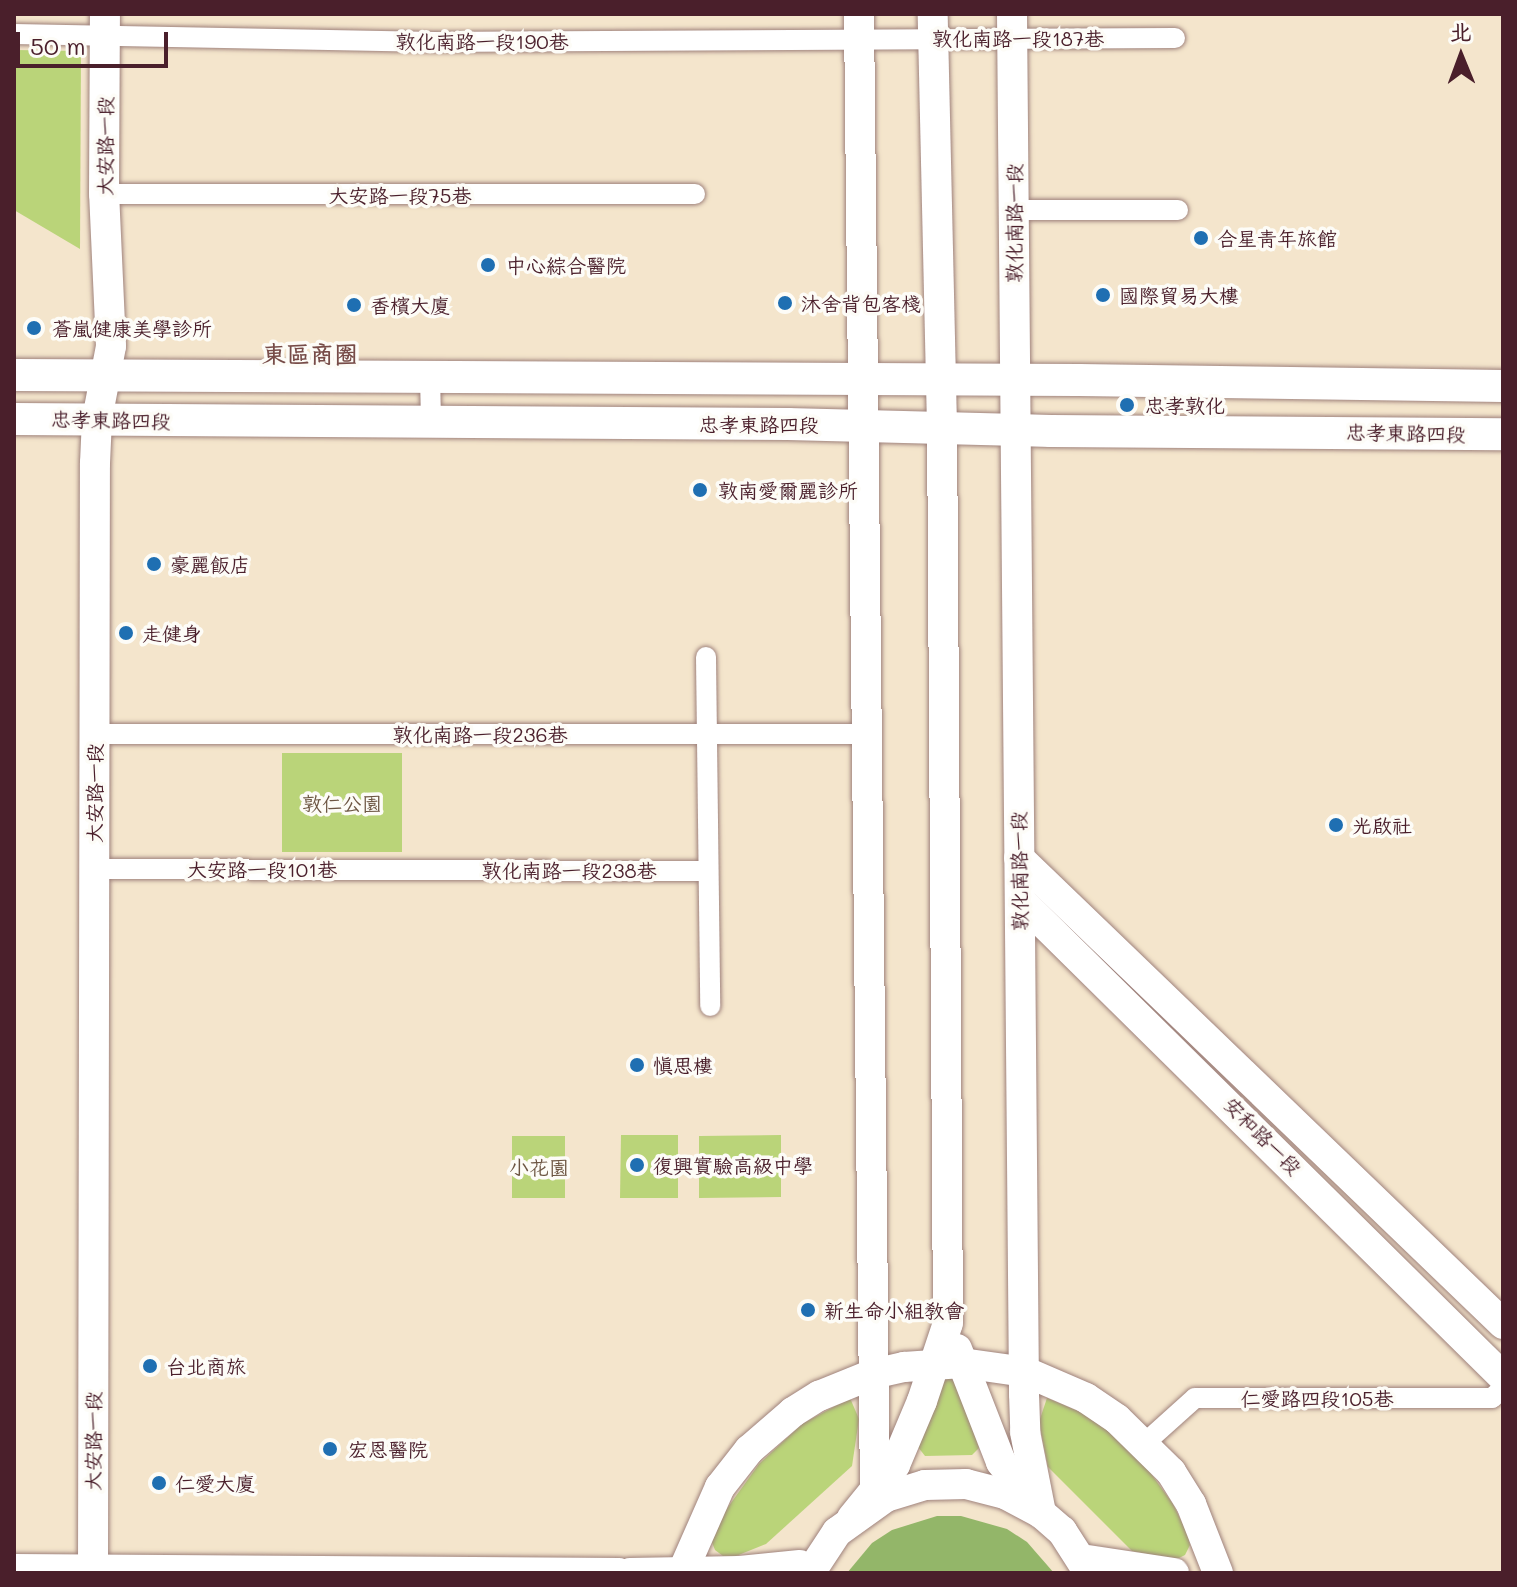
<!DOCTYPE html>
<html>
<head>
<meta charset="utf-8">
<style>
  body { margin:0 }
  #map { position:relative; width:1517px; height:1587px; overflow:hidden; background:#f4e5cc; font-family:Mali,"LXGW WenKai TC",sans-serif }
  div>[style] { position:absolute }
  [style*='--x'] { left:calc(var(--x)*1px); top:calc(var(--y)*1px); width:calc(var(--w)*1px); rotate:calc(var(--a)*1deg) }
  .green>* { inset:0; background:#bad479 }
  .forest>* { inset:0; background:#93b669 }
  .roads { filter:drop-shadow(0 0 2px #9f827c) drop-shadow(0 0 2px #9f827c) }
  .street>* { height:20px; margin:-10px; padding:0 10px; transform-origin:10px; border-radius:10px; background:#fff }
  .secondary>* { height:30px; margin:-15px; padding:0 15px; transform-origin:15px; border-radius:15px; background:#fff }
  .primary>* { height:32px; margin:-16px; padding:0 16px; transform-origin:16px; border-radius:16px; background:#fff }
  .dots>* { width:22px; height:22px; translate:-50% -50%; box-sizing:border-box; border:4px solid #fdfcf7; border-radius:50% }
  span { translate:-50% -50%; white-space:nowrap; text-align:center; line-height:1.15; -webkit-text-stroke:7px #fdfcf7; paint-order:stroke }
  .street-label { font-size:20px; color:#4a1f2b }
  .poi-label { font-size:20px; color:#4a1f2b }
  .left { translate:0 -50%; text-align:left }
  .park-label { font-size:20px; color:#6c5542 }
  .quarter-label { font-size:24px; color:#774c48; font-weight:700 }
  .frame { position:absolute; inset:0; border:16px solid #4a1f2b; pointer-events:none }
  .north { position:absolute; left:1421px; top:16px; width:80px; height:80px; -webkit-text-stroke:6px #fdfcf7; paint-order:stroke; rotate:359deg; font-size:22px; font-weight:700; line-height:32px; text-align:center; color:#4a1f2b }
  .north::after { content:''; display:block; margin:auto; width:28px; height:36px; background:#4a1f2b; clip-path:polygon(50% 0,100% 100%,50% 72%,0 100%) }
  .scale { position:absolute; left:16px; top:32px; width:152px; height:36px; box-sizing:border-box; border:4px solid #4a1f2b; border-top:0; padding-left:10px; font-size:24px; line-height:28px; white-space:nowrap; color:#4a1f2b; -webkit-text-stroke:6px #fdfcf7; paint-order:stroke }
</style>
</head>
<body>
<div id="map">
  <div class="green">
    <div style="clip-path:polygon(14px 50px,81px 51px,80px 249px,14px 210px)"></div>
    <div style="clip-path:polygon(282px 753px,402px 753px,402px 852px,282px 852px)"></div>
    <div style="clip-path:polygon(621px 1135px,678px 1135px,678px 1198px,620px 1198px)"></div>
    <div style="clip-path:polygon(781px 1135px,781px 1197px,699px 1198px,699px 1136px)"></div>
    <div style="clip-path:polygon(512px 1136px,565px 1136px,565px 1198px,512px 1198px)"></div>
    <div style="clip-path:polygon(952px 1378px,958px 1384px,979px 1448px,972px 1455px,925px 1456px,918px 1447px,943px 1379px)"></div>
    <div style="clip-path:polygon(850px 1398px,859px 1419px,852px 1466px,766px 1544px,736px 1556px,723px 1556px,715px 1550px,711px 1540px,723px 1514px,759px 1464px,802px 1424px)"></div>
    <div style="clip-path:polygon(1047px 1398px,1085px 1414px,1113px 1434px,1144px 1464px,1173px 1504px,1188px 1535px,1190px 1545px,1185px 1555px,1175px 1560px,1132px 1551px,1048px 1467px,1039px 1422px)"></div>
  </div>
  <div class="forest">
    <div style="clip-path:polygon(937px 1516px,961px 1516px,1007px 1529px,1027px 1542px,1054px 1573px,847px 1573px,872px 1543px,892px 1530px)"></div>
  </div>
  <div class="roads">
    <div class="street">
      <div style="--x:14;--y:34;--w:420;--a:1.1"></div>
      <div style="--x:434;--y:42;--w:741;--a:-0.31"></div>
      <div style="--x:104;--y:194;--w:591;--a:0"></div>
      <div style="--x:1016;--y:210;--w:162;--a:0"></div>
      <div style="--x:430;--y:376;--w:45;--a:88.7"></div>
      <div style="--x:706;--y:657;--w:349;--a:89.3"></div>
      <div style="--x:94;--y:734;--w:772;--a:0"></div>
      <div style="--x:95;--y:869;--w:613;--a:0.19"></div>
      <div style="--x:1145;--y:1443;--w:67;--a:-42"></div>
      <div style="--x:1195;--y:1398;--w:297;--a:0"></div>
      <div style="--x:1492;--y:1398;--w:15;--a:-42"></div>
    </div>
    <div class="secondary">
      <div style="--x:859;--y:14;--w:1472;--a:89.38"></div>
      <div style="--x:1012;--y:14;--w:1380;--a:89.5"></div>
      <div style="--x:1024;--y:1394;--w:38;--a:88"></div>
      <div style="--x:1025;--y:1432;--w:83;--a:78.8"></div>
      <div style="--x:1019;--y:858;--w:672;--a:43.91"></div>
      <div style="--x:1020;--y:900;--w:679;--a:44.64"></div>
      <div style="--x:957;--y:1349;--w:121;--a:68.7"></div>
      <div style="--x:1001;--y:1462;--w:54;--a:52.5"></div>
      <div style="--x:852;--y:1518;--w:68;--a:-50.9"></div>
      <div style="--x:895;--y:1465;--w:69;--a:-67.1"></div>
      <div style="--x:922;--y:1401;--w:82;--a:-71.6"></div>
      <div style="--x:948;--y:1323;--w:897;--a:-90.38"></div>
      <div style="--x:942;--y:426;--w:412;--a:-91.3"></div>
      <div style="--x:1088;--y:1560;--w:87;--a:8.6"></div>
      <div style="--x:14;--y:1569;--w:605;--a:0.38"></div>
      <div style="--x:93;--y:1573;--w:1110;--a:-89.9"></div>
      <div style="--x:95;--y:463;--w:44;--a:-87.4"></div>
      <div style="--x:97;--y:419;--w:74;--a:-79.1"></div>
      <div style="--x:111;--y:346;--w:152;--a:-92.6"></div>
      <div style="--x:104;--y:194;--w:180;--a:-89.7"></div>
      <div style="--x:630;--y:1573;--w:110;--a:-1"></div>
      <div style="--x:740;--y:1571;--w:60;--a:-5.7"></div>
      <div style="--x:682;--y:1573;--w:94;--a:-66.2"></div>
      <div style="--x:720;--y:1487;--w:47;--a:-51.9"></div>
      <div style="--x:749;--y:1450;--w:58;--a:-40.8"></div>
      <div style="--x:793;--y:1412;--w:31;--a:-32"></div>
      <div style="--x:819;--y:1396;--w:58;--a:-22.2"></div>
      <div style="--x:873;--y:1374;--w:32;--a:-13"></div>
      <div style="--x:904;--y:1367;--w:58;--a:-3.9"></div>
      <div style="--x:962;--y:1363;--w:65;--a:8"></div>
      <div style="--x:1026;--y:1372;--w:65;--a:23.4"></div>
      <div style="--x:1086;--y:1398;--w:37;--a:34"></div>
      <div style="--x:1117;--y:1419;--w:76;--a:44.5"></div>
      <div style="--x:1171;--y:1472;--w:38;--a:58"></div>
      <div style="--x:1191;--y:1504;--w:74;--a:68.6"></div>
      <div style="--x:810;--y:1573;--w:49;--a:-56.6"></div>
      <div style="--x:837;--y:1532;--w:60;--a:-35.5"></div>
      <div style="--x:886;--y:1497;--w:41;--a:-17.1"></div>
      <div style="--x:925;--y:1485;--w:41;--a:-1.4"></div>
      <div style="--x:966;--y:1484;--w:40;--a:14.4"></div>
      <div style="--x:1005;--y:1494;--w:41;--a:27.8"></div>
      <div style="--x:1041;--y:1513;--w:28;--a:41"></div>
      <div style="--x:1062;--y:1531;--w:50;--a:57.3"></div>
    </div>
    <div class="primary">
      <div style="--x:14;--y:375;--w:1065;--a:0.27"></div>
      <div style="--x:1079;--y:380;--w:424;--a:0.8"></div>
      <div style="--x:14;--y:419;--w:774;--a:0.37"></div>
      <div style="--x:788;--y:424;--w:263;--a:1.5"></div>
      <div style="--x:1051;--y:431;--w:452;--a:0.4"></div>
    </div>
  </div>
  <div class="dots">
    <div style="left:1201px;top:238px;background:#1f6fb2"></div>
    <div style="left:488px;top:265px;background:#1f6fb2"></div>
    <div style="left:1103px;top:295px;background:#1f6fb2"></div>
    <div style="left:785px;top:303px;background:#1f6fb2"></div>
    <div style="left:354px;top:305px;background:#1f6fb2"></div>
    <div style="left:34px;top:328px;background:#1f6fb2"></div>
    <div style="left:1127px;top:405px;background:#1f6fb2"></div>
    <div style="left:700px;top:490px;background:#1f6fb2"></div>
    <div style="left:154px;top:564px;background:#1f6fb2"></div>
    <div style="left:126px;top:633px;background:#1f6fb2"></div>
    <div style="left:1336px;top:825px;background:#1f6fb2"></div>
    <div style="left:637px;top:1065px;background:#1f6fb2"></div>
    <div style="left:637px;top:1165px;background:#1f6fb2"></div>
    <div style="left:808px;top:1310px;background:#1f6fb2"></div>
    <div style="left:150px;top:1366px;background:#1f6fb2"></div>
    <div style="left:330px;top:1449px;background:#1f6fb2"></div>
    <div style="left:159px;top:1483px;background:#1f6fb2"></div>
  </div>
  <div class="street-label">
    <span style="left:1018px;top:38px">敦化南路一段187巷</span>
    <span style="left:482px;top:41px">敦化南路一段190巷</span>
    <span style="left:105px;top:146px;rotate:-90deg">大安路一段</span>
    <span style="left:400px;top:195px">大安路一段75巷</span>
    <span style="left:1014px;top:223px;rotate:-90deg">敦化南路一段</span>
    <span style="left:111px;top:420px;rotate:1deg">忠孝東路四段</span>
    <span style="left:759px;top:424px">忠孝東路四段</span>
    <span style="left:1406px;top:433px;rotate:1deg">忠孝東路四段</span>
    <span style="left:480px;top:734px">敦化南路一段236巷</span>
    <span style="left:94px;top:793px;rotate:-90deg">大安路一段</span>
    <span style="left:262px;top:869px">大安路一段101巷</span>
    <span style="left:569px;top:870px">敦化南路一段238巷</span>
    <span style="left:1019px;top:871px;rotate:-91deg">敦化南路一段</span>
    <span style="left:1263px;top:1136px;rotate:45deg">安和路一段</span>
    <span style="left:1317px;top:1398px">仁愛路四段105巷</span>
    <span style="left:93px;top:1441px;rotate:-90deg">大安路一段</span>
  </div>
  <div class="poi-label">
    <span class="left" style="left:1217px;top:238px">合星青年旅館</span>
    <span class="left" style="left:506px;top:265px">中心綜合醫院</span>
    <span class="left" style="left:1119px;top:295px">國際貿易大樓</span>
    <span class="left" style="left:801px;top:303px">沐舍背包客棧</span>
    <span class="left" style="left:370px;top:305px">香檳大廈</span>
    <span class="left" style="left:52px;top:328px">蒼嵐健康美學診所</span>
    <span class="left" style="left:1145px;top:405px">忠孝敦化</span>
    <span class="left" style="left:718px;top:490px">敦南愛爾麗診所</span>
    <span class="left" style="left:170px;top:564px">豪麗飯店</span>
    <span class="left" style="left:142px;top:633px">走健身</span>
    <span class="left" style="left:1352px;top:825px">光啟社</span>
    <span class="left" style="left:653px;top:1065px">慎思樓</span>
    <span class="left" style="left:653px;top:1165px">復興實驗高級中學</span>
    <span class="left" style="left:824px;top:1310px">新生命小組教會</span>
    <span class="left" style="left:166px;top:1366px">台北商旅</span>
    <span class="left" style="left:348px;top:1449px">宏恩醫院</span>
    <span class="left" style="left:175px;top:1483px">仁愛大廈</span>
  </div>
  <div class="park-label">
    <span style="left:342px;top:803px">敦仁公園</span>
    <span style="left:539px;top:1167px">小花園</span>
  </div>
  <div class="quarter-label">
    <span style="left:310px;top:354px">東區商圈</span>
  </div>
  <div class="frame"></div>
  <div class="north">北</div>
  <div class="scale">50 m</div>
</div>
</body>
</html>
